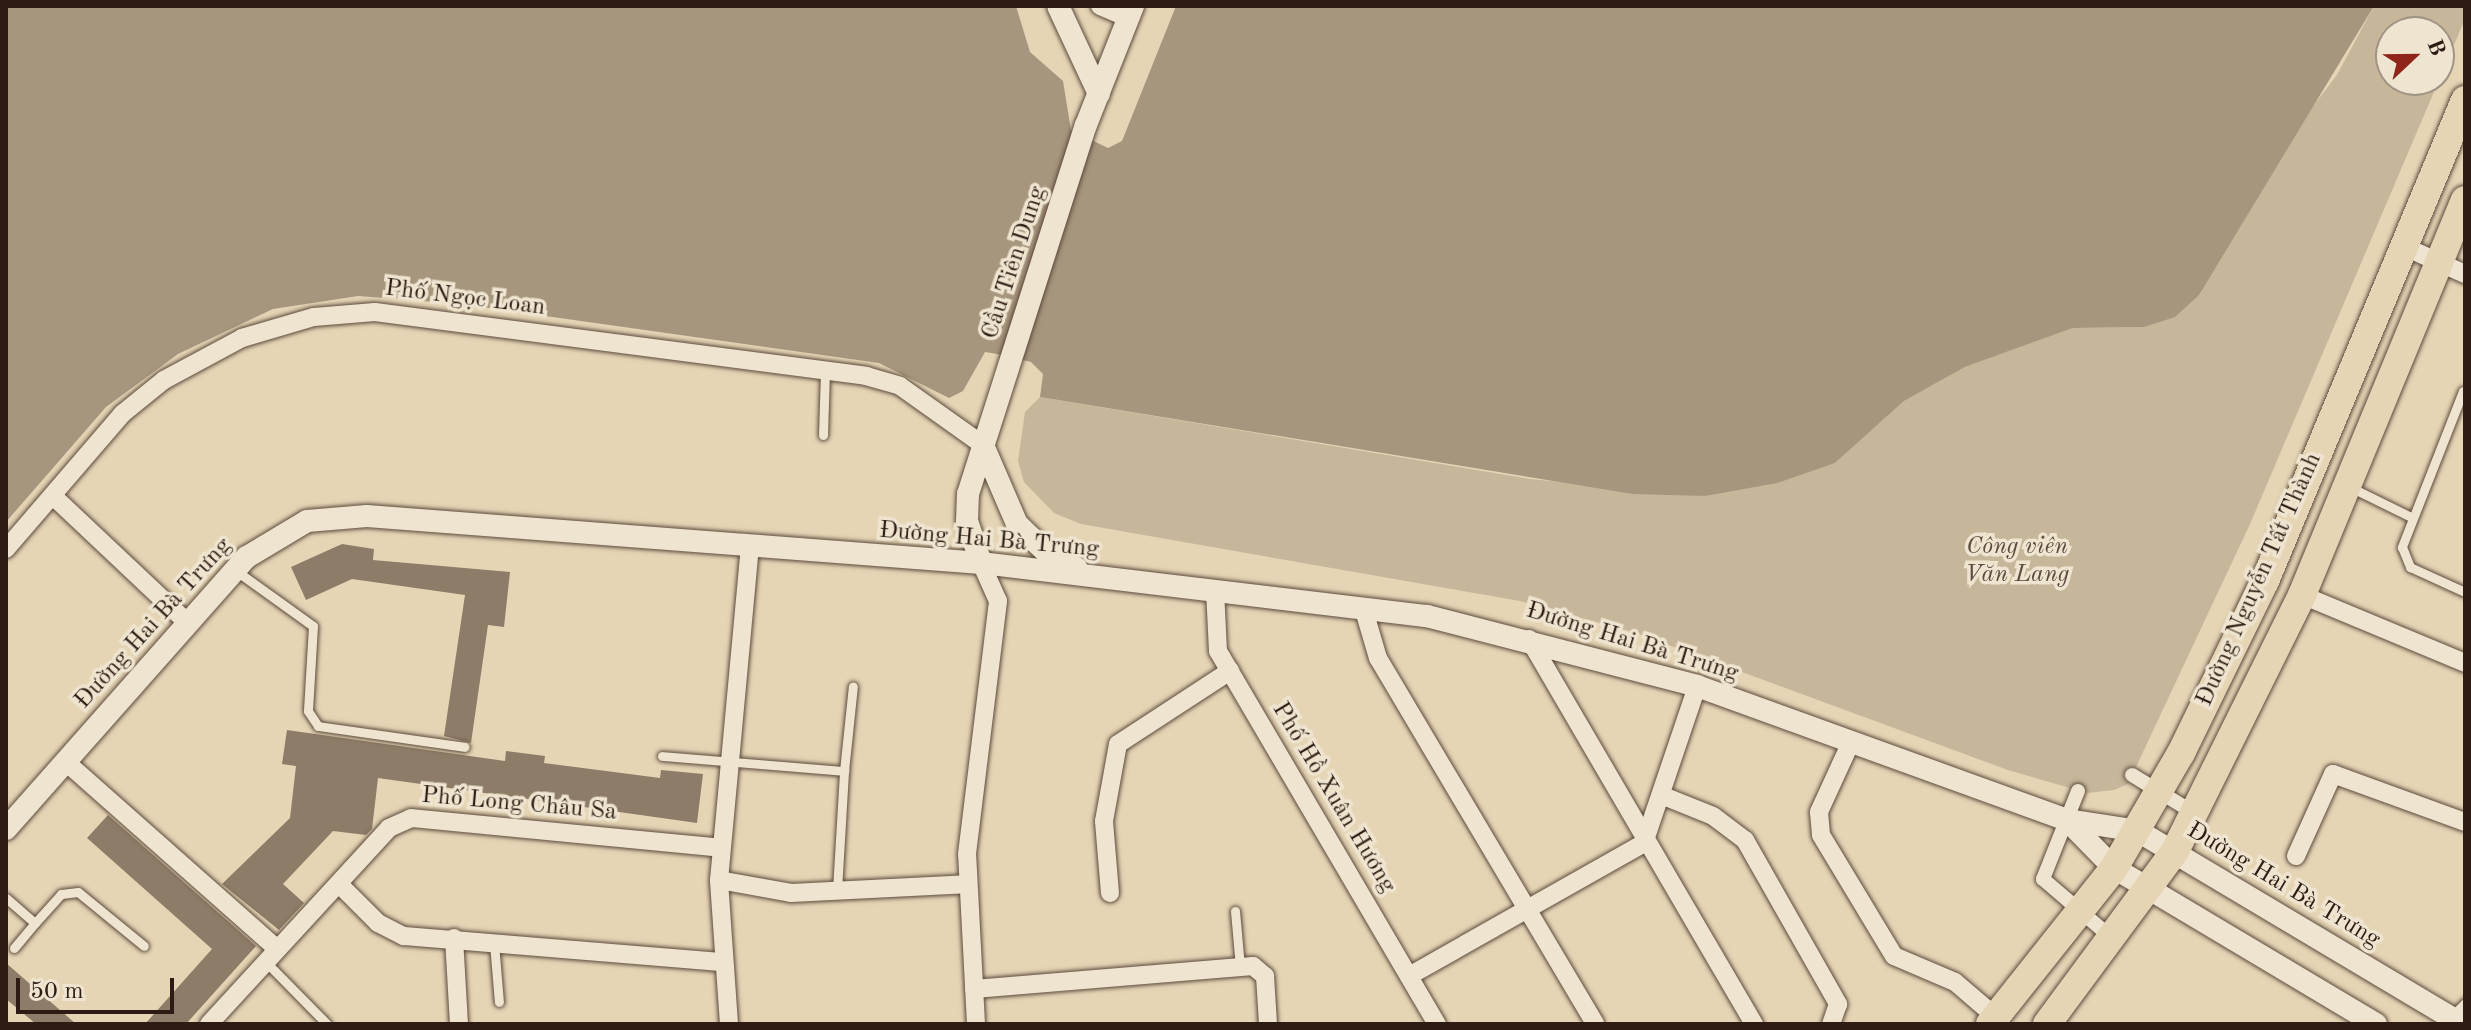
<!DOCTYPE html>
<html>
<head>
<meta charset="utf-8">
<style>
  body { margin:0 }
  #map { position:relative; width:2471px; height:1030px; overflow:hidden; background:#e5d5b5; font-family:"Old Standard TT",serif }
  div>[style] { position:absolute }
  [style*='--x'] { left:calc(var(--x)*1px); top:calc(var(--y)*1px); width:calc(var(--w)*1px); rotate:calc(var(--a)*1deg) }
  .green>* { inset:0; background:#c6b69a }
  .water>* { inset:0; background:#a7967e }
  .building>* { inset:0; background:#8d7c68 }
  .roads { filter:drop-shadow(0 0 2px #5c4a3c) drop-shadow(0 0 2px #5c4a3c) }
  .service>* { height:9px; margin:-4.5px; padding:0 4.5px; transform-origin:4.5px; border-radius:4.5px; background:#eee4cf }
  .pedestrian>* { height:14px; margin:-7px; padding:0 7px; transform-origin:7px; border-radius:7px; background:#eee4cf }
  .minor>* { height:18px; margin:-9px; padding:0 9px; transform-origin:9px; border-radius:9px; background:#eee4cf }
  .tertiary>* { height:22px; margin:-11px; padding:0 11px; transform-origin:11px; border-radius:11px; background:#eee4cf }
  .primary>* { height:28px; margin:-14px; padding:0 14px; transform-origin:14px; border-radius:14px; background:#e5d5b5 }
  span { translate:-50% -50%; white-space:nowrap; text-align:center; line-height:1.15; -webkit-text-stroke:7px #eee4cf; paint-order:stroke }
  .street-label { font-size:24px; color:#2e1c14 }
  .park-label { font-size:24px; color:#5c4a3c; font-style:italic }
  .frame { position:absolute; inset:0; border:8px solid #2e1c14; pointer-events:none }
  .north { position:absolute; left:2375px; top:16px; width:80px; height:80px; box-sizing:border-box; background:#eee4cf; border:2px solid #a19484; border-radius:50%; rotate:68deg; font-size:22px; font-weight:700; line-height:32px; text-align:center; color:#2e1c14 }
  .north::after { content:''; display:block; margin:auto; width:28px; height:36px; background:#8f2418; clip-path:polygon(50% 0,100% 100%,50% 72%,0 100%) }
  .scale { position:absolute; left:16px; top:978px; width:158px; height:36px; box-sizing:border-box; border:4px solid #2e1c14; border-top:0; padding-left:10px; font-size:24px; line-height:28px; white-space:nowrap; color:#2e1c14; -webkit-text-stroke:6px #eee4cf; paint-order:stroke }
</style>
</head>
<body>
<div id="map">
  <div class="green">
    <div style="clip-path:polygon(evenodd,2374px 6px,2465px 6px,2465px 19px,2250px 524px,2128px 784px,2114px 790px,2087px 793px,2008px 770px,1636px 633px,1520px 601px,1081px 524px,1054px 513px,1024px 482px,1018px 461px,1025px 412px,1040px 397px,1530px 479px,1705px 496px,1835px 463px,1904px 401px,1965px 367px,2073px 328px,2144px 327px,2337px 75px,2374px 6px,2391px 32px,2439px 32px,2439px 80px,2391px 80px,2391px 32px)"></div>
  </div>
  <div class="water">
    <div style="clip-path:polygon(6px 6px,1016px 6px,1030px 52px,1063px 81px,1071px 130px,1108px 148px,1122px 141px,1176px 6px,2374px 6px,2199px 295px,2175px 317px,2144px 327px,2073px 328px,1965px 367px,1904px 401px,1835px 463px,1777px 483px,1705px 496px,1633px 494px,1040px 397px,1043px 374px,1031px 362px,1003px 355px,985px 352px,963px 391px,949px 398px,879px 363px,461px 304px,358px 296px,273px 309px,178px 354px,106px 407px,6px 522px)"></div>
  </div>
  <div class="building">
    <div style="clip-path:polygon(342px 544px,374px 549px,373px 560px,510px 572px,504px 627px,488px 625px,471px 743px,444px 736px,465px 595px,352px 579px,306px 600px,291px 567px)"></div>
    <div style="clip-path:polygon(287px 730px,505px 761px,506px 751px,545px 756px,544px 763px,660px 778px,661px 770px,703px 774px,697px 823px,378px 778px,372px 829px,366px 835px,333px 831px,283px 884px,304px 903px,279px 930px,222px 884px,290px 818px,296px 766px,282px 764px)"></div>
    <div style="clip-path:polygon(108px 815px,256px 946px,186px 1024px,145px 1024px,212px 949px,87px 838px)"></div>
    <div style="clip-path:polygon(6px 963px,76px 1024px,36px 1024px,6px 999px)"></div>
  </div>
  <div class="roads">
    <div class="service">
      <div style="--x:2463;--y:391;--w:168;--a:111.4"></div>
      <div style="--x:2402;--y:547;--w:22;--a:68"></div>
      <div style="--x:2410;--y:567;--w:60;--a:24.4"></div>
      <div style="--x:823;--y:435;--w:65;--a:-88.2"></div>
      <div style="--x:2350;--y:487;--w:68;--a:26.2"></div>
      <div style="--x:235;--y:570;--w:96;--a:35.7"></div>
      <div style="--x:313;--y:626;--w:85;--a:93.4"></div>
      <div style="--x:308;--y:711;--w:18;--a:56"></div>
      <div style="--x:318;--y:726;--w:148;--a:8.1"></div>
      <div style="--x:662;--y:756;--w:183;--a:4.7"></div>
      <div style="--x:844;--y:771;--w:85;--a:-84"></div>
      <div style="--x:837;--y:890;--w:119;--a:-86.6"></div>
      <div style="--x:6;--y:898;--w:38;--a:41"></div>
      <div style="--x:35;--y:923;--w:39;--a:-48"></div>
      <div style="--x:61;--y:894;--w:17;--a:-7"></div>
      <div style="--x:78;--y:892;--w:85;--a:39.3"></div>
      <div style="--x:1235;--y:911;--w:56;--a:84.9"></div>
      <div style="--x:494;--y:943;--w:59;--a:85.2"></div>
      <div style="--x:14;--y:948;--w:33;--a:-50"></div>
      <div style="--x:265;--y:961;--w:88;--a:45.5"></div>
      <div style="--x:2451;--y:1017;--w:20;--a:-45"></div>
    </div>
    <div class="pedestrian">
      <div style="--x:2132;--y:775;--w:73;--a:31.5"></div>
      <div style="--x:2078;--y:791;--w:95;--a:111.7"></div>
      <div style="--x:2043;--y:879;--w:92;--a:40.6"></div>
    </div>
    <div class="minor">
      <div style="--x:1100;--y:6;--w:30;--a:23"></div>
      <div style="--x:2403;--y:246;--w:68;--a:24.3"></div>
      <div style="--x:53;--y:496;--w:185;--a:43.3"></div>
      <div style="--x:6;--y:549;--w:178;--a:-49.3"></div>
      <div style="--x:122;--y:414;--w:54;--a:-39"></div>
      <div style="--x:164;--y:380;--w:89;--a:-28.3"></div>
      <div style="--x:242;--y:338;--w:75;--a:-16.3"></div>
      <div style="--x:314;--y:317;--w:61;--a:-4.7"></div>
      <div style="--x:375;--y:312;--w:495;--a:7.4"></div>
      <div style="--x:866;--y:376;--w:35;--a:16"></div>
      <div style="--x:900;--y:386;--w:102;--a:35.4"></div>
      <div style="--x:1215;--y:590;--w:61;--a:87.2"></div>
      <div style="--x:1218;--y:651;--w:433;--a:59.6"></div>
      <div style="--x:2302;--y:595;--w:177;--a:22.6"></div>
      <div style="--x:1363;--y:607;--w:53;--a:73.6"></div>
      <div style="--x:1378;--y:658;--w:425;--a:59.3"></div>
      <div style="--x:1529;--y:639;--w:446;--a:59.7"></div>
      <div style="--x:1851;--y:742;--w:77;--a:114.6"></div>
      <div style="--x:1819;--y:812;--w:23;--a:85"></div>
      <div style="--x:1821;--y:835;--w:141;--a:58.9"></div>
      <div style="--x:1894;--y:956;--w:66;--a:23.1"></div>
      <div style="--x:1955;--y:982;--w:54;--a:40.5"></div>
      <div style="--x:66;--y:762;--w:281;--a:41.5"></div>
      <div style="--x:1661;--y:795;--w:56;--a:22"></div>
      <div style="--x:1713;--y:816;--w:40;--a:37"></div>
      <div style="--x:1745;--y:840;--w:189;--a:60.4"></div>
      <div style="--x:1838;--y:1004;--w:21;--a:109"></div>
      <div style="--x:2296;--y:856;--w:90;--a:-65.7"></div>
      <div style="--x:2333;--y:774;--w:140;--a:20"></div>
      <div style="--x:719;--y:880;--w:73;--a:10.2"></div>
      <div style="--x:791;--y:893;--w:175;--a:-2.9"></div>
      <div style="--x:339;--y:884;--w:55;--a:45"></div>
      <div style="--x:378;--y:923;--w:29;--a:27"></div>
      <div style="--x:404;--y:936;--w:318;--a:4.7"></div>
      <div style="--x:1110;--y:893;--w:72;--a:-94.8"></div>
      <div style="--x:1104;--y:821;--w:78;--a:-79.7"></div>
      <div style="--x:1118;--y:744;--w:134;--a:-33.1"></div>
      <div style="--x:454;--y:938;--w:86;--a:86.7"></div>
      <div style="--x:1409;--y:976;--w:270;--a:-29.5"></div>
      <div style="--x:1644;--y:843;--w:166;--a:-71.3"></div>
      <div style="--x:974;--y:989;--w:280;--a:-4.7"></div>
      <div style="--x:1253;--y:966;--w:16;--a:40"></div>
      <div style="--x:1265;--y:976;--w:48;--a:86.4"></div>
      <div style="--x:209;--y:1024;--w:266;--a:-47.4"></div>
      <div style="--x:389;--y:828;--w:24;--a:-24"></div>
      <div style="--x:411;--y:818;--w:310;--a:5.5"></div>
      <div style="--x:729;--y:1024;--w:144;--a:-94"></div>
      <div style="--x:719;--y:880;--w:333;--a:-84.7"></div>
      <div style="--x:976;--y:1024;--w:170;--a:-93"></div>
      <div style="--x:967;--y:854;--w:255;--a:-83"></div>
      <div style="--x:998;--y:601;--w:42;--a:-114.1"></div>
    </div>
    <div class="tertiary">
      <div style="--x:1058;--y:6;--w:97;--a:65"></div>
      <div style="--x:983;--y:445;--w:86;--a:66.7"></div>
      <div style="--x:1017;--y:524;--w:42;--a:44"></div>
      <div style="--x:1047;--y:553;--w:33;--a:27"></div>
      <div style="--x:981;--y:563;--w:44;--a:-108.4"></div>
      <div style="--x:967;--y:521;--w:27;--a:-88"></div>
      <div style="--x:968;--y:494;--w:387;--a:-72.3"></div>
      <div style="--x:1086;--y:125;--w:128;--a:-68.4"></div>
      <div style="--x:2067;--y:820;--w:67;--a:45.6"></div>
      <div style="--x:2114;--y:868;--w:305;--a:30.8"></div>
      <div style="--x:6;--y:829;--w:363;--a:-48.5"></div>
      <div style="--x:247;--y:557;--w:70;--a:-31"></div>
      <div style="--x:307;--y:521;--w:60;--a:-4.8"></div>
      <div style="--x:367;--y:516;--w:616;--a:4.38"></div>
      <div style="--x:981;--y:563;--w:449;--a:6.8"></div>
      <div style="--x:1427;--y:616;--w:279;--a:14.5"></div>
      <div style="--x:1697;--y:686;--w:394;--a:19.9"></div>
      <div style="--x:2067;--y:820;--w:72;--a:8.8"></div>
      <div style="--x:2138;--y:831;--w:377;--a:30.8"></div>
    </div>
    <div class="primary">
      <div style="--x:1990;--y:1024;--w:199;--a:-51.5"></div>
      <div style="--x:2114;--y:868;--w:133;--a:-59.8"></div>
      <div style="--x:2181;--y:753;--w:191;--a:-64"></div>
      <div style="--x:2265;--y:581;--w:521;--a:-67.42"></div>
      <div style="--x:2047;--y:1024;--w:215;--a:-53.5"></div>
      <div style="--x:2175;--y:851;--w:286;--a:-63.6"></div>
      <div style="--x:2302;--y:595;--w:427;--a:-67.6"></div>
    </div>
  </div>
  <div class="street-label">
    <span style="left:1015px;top:263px;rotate:-72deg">Cầu Tiên Dung</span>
    <span style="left:465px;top:299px;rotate:7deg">Phố Ngọc Loan</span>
    <span style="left:989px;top:541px;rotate:5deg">Đường Hai Bà Trưng</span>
    <span style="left:2260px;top:580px;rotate:-66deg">Đường Nguyễn Tất Thành</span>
    <span style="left:154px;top:624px;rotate:-48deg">Đường Hai Bà Trưng</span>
    <span style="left:1632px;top:643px;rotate:17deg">Đường Hai Bà Trưng</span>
    <span style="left:1333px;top:798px;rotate:59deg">Phố Hồ Xuân Hương</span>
    <span style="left:519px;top:805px;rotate:5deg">Phố Long Châu Sa</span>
    <span style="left:2283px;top:886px;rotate:31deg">Đường Hai Bà Trưng</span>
  </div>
  <div class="park-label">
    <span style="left:2017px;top:562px">Công viên<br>Văn Lang</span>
  </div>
  <div class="frame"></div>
  <div class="north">B</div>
  <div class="scale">50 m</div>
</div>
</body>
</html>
